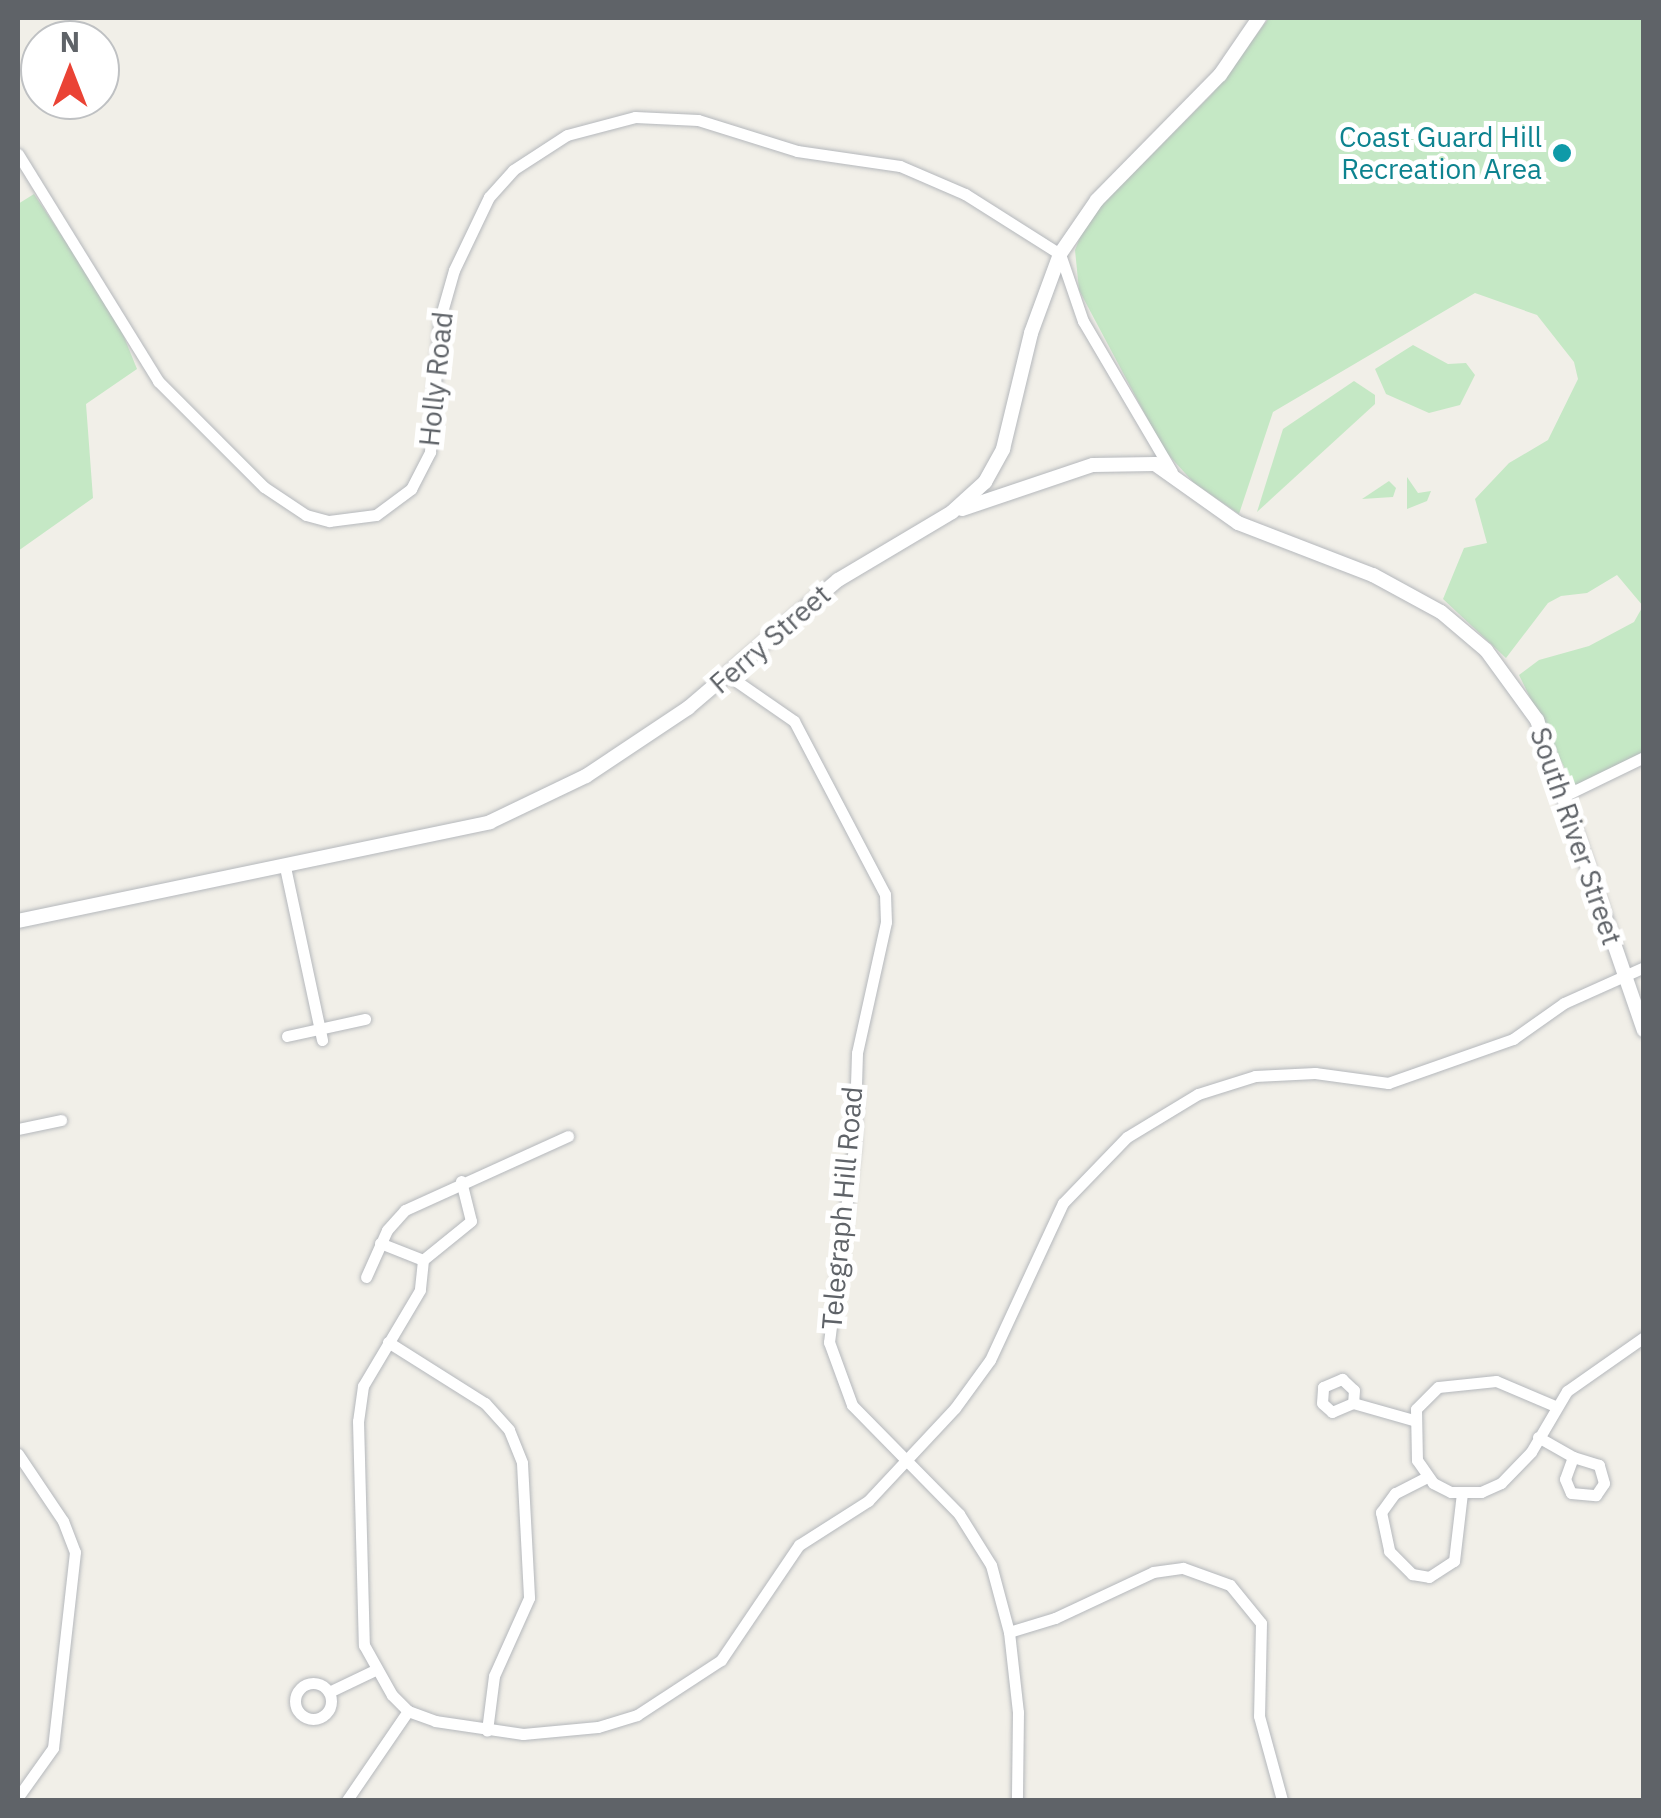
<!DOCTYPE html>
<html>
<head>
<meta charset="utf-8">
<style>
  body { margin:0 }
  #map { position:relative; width:1661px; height:1818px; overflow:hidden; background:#f1efe8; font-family:"IBM Plex Sans",sans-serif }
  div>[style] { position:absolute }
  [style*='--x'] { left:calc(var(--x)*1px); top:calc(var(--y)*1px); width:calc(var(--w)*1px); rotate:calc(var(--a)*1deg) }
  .green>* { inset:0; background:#c5e8c5 }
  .roads { filter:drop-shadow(0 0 2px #b5b8bc) drop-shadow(0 0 2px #b5b8bc) }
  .minor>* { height:11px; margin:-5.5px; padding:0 5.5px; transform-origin:5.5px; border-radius:5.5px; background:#fff }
  .minor>.ring { margin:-5.5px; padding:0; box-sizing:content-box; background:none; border:11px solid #fff; border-radius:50% }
  .tertiary>* { height:14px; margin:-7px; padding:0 7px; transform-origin:7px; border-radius:7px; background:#fff }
  .dots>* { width:28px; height:28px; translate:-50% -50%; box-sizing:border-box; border:5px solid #fff; border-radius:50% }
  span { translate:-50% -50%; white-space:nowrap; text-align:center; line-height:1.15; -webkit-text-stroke:10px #fff; paint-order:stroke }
  .culture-label { font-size:28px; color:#0d838f }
  .right { translate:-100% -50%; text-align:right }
  .street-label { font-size:28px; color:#5f6368 }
  .frame { position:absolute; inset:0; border:20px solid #5f6368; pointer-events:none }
  .north { position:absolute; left:20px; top:20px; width:100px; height:100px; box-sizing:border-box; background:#fff; border:2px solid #bfc1c3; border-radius:50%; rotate:0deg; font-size:28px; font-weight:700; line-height:40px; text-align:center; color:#5f6368 }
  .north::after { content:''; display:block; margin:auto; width:35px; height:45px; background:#ea4335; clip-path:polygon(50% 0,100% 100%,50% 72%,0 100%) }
</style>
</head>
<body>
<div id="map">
  <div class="green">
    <div style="clip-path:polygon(1269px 18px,1643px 18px,1643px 757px,1583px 787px,1572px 783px,1519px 675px,1539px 660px,1589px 646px,1634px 622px,1643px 606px,1617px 575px,1587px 593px,1561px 596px,1548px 603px,1506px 658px,1443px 599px,1464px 548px,1487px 543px,1475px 499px,1509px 463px,1548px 440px,1578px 379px,1574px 362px,1537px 315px,1475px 293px,1273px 412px,1239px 514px,1194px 483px,1164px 450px,1079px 290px,1075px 250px,1087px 220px,1212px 94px)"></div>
    <div style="clip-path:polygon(34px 194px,116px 317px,137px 369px,86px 404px,93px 498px,18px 551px,18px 204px)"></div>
    <div style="clip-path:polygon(1413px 345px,1448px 364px,1466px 363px,1475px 375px,1460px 405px,1429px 413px,1386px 394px,1375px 369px)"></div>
    <div style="clip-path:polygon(1354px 381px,1375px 395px,1375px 404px,1257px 512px,1283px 429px)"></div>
    <div style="clip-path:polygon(1407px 477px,1418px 493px,1431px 491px,1427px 501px,1407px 509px)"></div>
    <div style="clip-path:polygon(1389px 481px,1396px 488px,1393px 497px,1362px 499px)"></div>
  </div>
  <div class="roads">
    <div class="minor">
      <div style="--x:18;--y:154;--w:267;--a:58.3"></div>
      <div style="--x:158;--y:381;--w:150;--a:45"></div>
      <div style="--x:264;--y:487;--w:50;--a:33.7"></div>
      <div style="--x:306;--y:515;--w:24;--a:15"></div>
      <div style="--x:329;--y:521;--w:47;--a:-7.3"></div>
      <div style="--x:376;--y:515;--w:44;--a:-36.6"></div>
      <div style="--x:411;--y:489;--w:42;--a:-62.8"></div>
      <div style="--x:430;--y:452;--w:133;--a:-85.7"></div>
      <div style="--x:440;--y:319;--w:51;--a:-74.1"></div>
      <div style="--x:454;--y:270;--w:81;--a:-64.4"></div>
      <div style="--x:489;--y:197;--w:36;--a:-48"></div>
      <div style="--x:513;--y:170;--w:64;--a:-32.9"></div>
      <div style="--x:567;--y:135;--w:70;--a:-14.8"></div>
      <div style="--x:635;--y:117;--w:63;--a:2.7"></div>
      <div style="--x:698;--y:120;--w:104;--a:17.4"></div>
      <div style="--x:797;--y:151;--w:104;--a:8.3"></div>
      <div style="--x:900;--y:166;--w:71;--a:23.3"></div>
      <div style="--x:965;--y:194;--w:112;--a:32.3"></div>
      <div style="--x:1060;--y:254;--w:71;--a:71.1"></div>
      <div style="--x:1083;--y:321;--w:175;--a:59.5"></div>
      <div style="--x:729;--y:676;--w:79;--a:34.7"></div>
      <div style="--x:794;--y:721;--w:195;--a:62.3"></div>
      <div style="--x:885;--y:894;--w:28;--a:88"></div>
      <div style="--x:886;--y:922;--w:134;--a:102.5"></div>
      <div style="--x:857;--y:1053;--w:94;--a:91.8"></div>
      <div style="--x:854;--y:1147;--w:197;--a:97.3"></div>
      <div style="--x:829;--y:1342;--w:67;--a:69.9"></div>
      <div style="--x:852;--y:1405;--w:153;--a:45.5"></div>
      <div style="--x:959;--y:1514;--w:60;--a:57.9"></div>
      <div style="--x:991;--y:1565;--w:69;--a:75"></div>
      <div style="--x:1009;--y:1632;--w:81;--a:83.6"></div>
      <div style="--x:1018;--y:1712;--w:88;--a:90.7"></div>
      <div style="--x:1566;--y:795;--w:87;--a:-26"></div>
      <div style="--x:285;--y:867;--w:177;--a:77.9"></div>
      <div style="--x:287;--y:1036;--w:80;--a:-12.3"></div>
      <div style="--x:18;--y:1129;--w:44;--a:-11.8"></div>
      <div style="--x:461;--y:1181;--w:41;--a:76"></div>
      <div style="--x:471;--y:1221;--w:62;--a:140.9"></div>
      <div style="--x:423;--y:1260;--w:30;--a:96"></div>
      <div style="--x:420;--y:1290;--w:112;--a:120.7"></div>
      <div style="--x:363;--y:1386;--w:35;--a:98"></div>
      <div style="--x:358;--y:1421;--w:224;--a:88.5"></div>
      <div style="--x:364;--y:1645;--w:57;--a:60.8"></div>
      <div style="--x:392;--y:1695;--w:23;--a:45"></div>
      <div style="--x:408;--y:1711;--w:29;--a:20"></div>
      <div style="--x:435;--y:1721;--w:89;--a:8.4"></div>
      <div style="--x:523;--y:1734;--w:75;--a:-5.3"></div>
      <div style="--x:598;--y:1727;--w:41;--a:-17.1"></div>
      <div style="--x:637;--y:1715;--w:100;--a:-33.2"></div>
      <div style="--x:721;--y:1660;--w:139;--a:-55.9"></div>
      <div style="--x:799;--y:1545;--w:82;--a:-32.5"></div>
      <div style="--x:868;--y:1501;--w:127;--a:-46.9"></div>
      <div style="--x:955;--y:1408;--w:59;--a:-53.9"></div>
      <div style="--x:990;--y:1360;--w:173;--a:-65.1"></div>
      <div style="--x:1063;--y:1203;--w:92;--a:-45.9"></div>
      <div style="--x:1127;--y:1137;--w:83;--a:-31.2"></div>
      <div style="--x:1198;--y:1094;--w:60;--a:-17.5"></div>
      <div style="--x:1255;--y:1076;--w:60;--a:-2.9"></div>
      <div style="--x:1315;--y:1073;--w:74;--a:7.8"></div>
      <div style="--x:1388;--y:1083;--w:133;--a:-19.4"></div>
      <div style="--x:1513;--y:1039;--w:62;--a:-35.2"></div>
      <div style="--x:1564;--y:1003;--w:88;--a:-24.2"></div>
      <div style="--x:380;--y:1243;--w:46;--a:21.6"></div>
      <div style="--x:366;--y:1277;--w:51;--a:-65.9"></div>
      <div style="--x:387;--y:1230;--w:27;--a:-48"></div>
      <div style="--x:405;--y:1210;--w:179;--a:-24.4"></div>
      <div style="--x:388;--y:1342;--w:115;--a:32.2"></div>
      <div style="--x:485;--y:1403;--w:36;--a:48"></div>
      <div style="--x:509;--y:1430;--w:35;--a:68"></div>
      <div style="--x:522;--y:1463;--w:135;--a:87"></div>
      <div style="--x:529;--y:1598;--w:85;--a:114.2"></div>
      <div style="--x:494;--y:1676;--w:55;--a:97.3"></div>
      <div style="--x:1353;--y:1403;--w:23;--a:157"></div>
      <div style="--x:1332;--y:1412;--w:13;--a:-138"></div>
      <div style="--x:1322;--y:1403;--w:16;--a:-86"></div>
      <div style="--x:1323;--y:1387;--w:21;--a:-23"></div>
      <div style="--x:1342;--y:1379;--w:16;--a:43"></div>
      <div style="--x:1354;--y:1390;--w:13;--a:94"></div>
      <div style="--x:1353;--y:1403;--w:62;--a:15.8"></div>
      <div style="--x:1555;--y:1406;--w:64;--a:-157"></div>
      <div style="--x:1496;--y:1381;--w:58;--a:174.1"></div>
      <div style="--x:1438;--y:1387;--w:31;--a:135"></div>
      <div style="--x:1416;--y:1409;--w:51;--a:88.9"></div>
      <div style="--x:1417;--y:1460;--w:28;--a:55"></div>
      <div style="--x:1433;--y:1483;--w:20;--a:27"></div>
      <div style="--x:1451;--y:1492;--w:30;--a:0"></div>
      <div style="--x:1481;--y:1492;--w:22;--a:-24"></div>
      <div style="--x:1501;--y:1483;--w:43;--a:-45.9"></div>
      <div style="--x:1531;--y:1452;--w:71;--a:-59.5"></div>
      <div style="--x:1567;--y:1391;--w:94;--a:-35"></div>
      <div style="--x:1538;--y:1437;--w:40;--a:29.7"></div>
      <div style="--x:1573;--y:1457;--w:23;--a:110"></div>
      <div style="--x:1565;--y:1479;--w:15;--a:67"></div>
      <div style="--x:1571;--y:1493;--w:25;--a:5"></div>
      <div style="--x:1596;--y:1495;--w:14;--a:-56"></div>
      <div style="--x:1604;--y:1483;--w:19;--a:-106"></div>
      <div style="--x:1599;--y:1465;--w:27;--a:-163"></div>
      <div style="--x:18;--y:1454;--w:81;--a:56.1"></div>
      <div style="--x:63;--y:1521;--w:33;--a:69"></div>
      <div style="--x:75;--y:1552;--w:197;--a:96.4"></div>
      <div style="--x:53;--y:1748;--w:60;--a:125.5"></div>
      <div style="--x:1427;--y:1477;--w:36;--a:153"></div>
      <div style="--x:1395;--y:1493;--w:24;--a:126"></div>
      <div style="--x:1381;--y:1512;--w:40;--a:78"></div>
      <div style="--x:1389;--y:1551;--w:33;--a:45"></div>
      <div style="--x:1412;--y:1574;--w:17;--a:10"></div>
      <div style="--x:1429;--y:1577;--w:30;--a:-33"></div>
      <div style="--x:1454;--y:1561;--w:68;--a:-83.3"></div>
      <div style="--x:1009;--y:1632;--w:48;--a:-16.9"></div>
      <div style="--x:1055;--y:1618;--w:108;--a:-25.1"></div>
      <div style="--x:1153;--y:1572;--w:30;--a:-8"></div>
      <div style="--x:1183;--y:1568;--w:50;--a:19.9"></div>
      <div style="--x:1230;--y:1585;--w:49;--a:50.8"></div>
      <div style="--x:1261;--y:1623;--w:93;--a:91.2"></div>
      <div style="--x:1259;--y:1716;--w:87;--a:74.7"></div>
      <div class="ring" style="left:295px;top:1683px;width:25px;height:25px"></div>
      <div style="--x:329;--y:1692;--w:51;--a:-25.6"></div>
      <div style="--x:347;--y:1800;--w:108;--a:-55.6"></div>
    </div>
    <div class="tertiary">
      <div style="--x:962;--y:509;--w:138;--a:-18.6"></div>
      <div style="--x:1093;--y:465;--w:62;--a:-0.9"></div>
      <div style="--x:1155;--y:464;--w:102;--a:35.4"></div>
      <div style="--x:1238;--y:523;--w:145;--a:21.1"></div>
      <div style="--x:1373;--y:575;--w:77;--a:28.6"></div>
      <div style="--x:1441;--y:612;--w:59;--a:40.2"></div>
      <div style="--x:1486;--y:650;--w:87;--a:53.9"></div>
      <div style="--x:1537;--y:720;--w:328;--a:71"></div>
      <div style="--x:18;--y:921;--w:482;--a:-11.8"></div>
      <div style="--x:490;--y:822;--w:106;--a:-25.6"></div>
      <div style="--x:586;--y:776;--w:123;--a:-33.7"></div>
      <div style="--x:688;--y:708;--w:197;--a:-40.5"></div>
      <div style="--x:838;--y:580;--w:133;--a:-30.8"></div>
      <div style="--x:952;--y:512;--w:45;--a:-42.3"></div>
      <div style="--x:985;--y:482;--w:38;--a:-61"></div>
      <div style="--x:1003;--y:449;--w:119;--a:-76.4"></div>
      <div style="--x:1031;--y:333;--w:84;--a:-69.8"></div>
      <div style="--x:1060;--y:254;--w:65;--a:-55.6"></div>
      <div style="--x:1097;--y:200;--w:175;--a:-45.5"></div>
      <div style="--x:1220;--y:75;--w:69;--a:-55.6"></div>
    </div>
  </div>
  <div class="dots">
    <div style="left:1562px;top:153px;background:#0f9aa8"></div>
  </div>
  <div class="culture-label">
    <span class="right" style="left:1542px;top:153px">Coast Guard Hill<br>Recreation Area</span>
  </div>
  <div class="street-label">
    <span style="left:436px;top:379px;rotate:-84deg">Holly Road</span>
    <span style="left:770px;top:639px;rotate:-41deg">Ferry Street</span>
    <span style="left:1576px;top:836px;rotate:71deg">South River Street</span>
    <span style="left:842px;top:1208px;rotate:-85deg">Telegraph Hill Road</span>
  </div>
  <div class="frame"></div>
  <div class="north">N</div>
</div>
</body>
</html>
